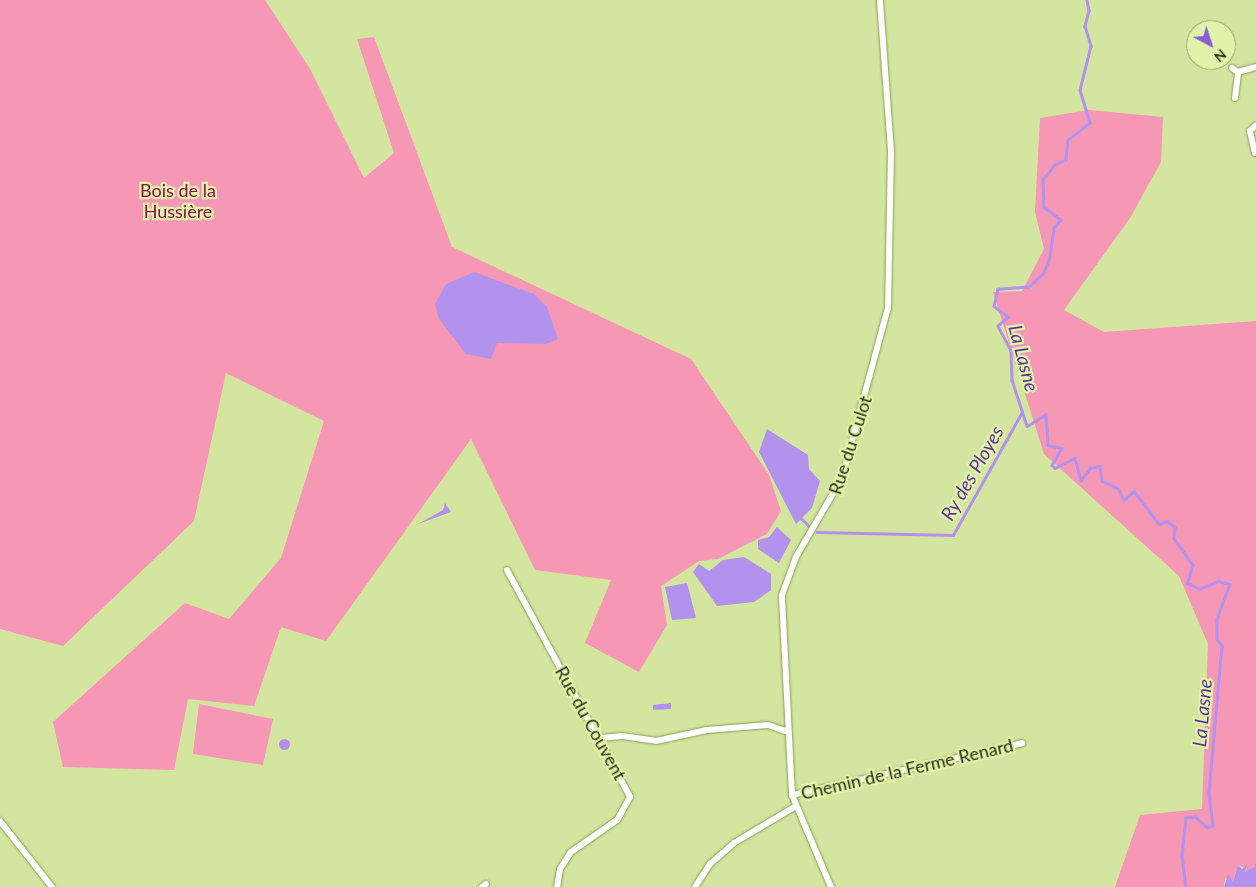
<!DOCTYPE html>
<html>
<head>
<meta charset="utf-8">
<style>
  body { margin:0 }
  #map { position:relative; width:1256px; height:887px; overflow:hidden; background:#d4e59f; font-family:Lato,sans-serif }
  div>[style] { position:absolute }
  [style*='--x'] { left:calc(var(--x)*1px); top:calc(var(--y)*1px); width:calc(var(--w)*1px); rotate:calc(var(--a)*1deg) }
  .green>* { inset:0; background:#f697b5 }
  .water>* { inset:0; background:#b392ee }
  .round { border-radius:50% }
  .stream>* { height:2.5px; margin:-1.25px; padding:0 1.25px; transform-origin:1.25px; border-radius:1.25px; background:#b392ee }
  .roads { filter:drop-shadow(0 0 1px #8c9c58) drop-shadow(0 0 1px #8c9c58) }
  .street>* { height:6px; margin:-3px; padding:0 3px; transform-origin:3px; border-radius:3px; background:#fff }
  span { translate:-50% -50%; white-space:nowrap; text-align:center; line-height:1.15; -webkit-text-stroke:4.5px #e1f3ab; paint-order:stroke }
  .park-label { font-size:18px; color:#8d0d4b }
  .street-label { font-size:18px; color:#282e12 }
  .water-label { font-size:19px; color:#5f319a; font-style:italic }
  .north { position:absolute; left:1186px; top:20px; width:50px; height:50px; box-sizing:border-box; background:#e1f3ab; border:1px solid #97a46e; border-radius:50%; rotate:140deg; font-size:14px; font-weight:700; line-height:20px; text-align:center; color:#282e12 }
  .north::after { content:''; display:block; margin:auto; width:18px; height:22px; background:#8d5cd5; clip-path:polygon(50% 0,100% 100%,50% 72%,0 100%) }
</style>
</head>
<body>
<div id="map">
  <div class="green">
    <div style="clip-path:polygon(0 0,265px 0,310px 69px,364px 178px,394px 153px,357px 39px,374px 37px,452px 247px,691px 359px,769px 475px,781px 511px,767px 534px,718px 559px,699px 561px,661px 586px,667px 625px,639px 672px,585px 643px,611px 580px,535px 570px,471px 439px,326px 641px,281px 627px,254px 706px,188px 699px,174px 770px,63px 767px,53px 722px,185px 603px,229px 619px,281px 558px,324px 421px,226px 373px,194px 521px,63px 646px,0 629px)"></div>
    <div style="clip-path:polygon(1089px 110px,1163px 117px,1161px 162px,1130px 218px,1064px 310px,1104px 332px,1256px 321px,1256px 859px,1255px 866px,1245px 872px,1247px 869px,1238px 865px,1233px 882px,1225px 878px,1224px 887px,1115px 887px,1140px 815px,1202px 809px,1208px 644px,1179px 576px,1044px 454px,993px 292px,1022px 291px,1044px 249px,1035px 212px,1040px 118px)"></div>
    <div style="clip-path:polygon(199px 704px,273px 719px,263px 765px,193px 754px)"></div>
  </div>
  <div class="water">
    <div style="clip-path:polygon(474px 272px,534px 294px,547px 307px,558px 339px,546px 344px,497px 343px,491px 359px,466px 354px,439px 319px,435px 304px,446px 284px)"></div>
    <div style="clip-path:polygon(767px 429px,808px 455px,809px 469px,820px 481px,812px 508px,796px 524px,759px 452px)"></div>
    <div style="clip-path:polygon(445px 503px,451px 512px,418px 524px,443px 510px)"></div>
    <div style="clip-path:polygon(777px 527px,791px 540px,779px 563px,758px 549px,758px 540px,769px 537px)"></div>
    <div style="clip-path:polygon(744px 557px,771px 574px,771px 590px,754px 602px,717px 606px,693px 572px,699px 564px,709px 571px,723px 560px)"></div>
    <div style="clip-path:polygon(687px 583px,696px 618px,672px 620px,665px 587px)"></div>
    <div style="clip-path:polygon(671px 703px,671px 709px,653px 710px,653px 705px)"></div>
    <div class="round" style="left:278.5px;top:738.5px;width:11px;height:11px"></div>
    <div style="clip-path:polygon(1256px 859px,1256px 887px,1224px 887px,1228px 874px,1233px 882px,1238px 865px,1242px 869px,1247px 865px,1245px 872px,1255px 866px)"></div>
  </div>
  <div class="stream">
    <div style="--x:1087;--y:0;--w:11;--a:80"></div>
    <div style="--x:1089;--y:11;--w:16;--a:105"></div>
    <div style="--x:1085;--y:26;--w:21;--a:73"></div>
    <div style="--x:1091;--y:46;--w:45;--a:104"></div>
    <div style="--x:1080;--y:90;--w:34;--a:73"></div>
    <div style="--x:1090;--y:123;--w:28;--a:142"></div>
    <div style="--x:1068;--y:140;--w:20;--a:96"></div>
    <div style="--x:1066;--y:160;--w:12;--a:156"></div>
    <div style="--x:1055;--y:165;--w:19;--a:129"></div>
    <div style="--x:1043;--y:180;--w:27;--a:88"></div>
    <div style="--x:1044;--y:207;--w:21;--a:37"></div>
    <div style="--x:1061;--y:220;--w:11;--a:131"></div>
    <div style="--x:1054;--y:228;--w:29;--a:98"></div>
    <div style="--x:1050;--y:257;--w:17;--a:111"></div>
    <div style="--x:1044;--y:273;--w:21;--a:137"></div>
    <div style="--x:1029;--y:287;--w:31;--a:176"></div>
    <div style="--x:998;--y:289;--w:17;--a:103"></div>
    <div style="--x:994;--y:306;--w:18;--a:38"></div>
    <div style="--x:1008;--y:317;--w:13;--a:138"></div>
    <div style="--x:998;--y:326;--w:27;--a:62"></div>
    <div style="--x:1011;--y:350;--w:30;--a:88"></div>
    <div style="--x:1012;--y:380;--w:48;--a:71.9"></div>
    <div style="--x:1027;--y:426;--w:22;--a:-32"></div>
    <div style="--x:1046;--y:414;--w:31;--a:86"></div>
    <div style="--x:1048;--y:445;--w:14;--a:12"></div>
    <div style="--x:1062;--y:448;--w:20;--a:120"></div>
    <div style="--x:1052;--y:465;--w:4;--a:45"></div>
    <div style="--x:1055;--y:468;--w:22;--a:-27"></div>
    <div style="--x:1075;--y:458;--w:23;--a:75"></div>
    <div style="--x:1081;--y:480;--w:15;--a:-53"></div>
    <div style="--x:1090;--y:468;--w:10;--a:-11"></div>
    <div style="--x:1100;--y:466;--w:15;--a:82"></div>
    <div style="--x:1102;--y:481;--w:17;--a:24"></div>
    <div style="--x:1118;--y:488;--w:13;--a:63"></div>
    <div style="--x:1124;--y:500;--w:13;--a:-42"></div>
    <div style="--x:1134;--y:491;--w:41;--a:52.9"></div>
    <div style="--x:1159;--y:524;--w:9;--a:-21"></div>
    <div style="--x:1167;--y:521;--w:10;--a:37"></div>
    <div style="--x:1175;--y:527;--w:11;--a:95"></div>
    <div style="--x:1174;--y:538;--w:33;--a:55"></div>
    <div style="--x:1193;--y:565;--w:19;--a:106"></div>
    <div style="--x:1188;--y:583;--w:13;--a:27"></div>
    <div style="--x:1200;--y:589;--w:20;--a:-24"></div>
    <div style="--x:1218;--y:581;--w:12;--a:14"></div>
    <div style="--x:1230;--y:584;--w:38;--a:110"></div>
    <div style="--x:1217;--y:620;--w:19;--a:90"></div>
    <div style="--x:1217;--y:639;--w:9;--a:54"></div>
    <div style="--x:1222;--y:646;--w:148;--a:95.1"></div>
    <div style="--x:1209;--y:793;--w:33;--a:83"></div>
    <div style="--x:1213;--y:826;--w:6;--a:162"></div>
    <div style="--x:1207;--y:828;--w:16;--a:-137"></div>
    <div style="--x:1195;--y:817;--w:9;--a:174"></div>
    <div style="--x:1186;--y:818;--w:37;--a:96"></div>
    <div style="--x:1182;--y:855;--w:32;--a:83"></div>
    <div style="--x:801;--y:518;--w:11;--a:45"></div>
    <div style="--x:817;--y:532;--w:136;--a:1.3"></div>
    <div style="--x:953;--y:535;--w:141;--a:-60.7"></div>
  </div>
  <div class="roads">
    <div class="street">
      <div style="--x:1232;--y:68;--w:7;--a:34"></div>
      <div style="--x:1235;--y:98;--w:26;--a:-83"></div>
      <div style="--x:1238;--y:72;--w:19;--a:-16"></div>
      <div style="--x:1255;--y:153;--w:23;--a:-103"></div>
      <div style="--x:1250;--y:131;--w:8;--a:-45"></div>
      <div style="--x:507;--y:570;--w:258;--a:61.5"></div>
      <div style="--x:630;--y:797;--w:26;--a:119"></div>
      <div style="--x:617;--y:820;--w:56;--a:145.2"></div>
      <div style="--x:571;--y:852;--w:20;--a:123"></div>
      <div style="--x:560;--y:869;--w:18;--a:99"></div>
      <div style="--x:600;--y:738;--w:22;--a:-5"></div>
      <div style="--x:622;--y:736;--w:34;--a:8"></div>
      <div style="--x:656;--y:741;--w:52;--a:-12.2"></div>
      <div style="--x:707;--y:730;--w:61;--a:-4.7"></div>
      <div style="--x:768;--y:725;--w:21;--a:19"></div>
      <div style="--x:792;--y:795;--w:236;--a:-12.7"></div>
      <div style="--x:0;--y:821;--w:84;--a:51.8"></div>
      <div style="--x:482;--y:887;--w:5;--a:-37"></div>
      <div style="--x:695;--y:887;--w:27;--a:-57"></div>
      <div style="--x:710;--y:864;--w:32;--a:-41"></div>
      <div style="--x:734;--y:843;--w:72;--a:-30.8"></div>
      <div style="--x:831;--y:887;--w:100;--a:-113"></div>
      <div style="--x:792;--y:795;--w:200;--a:-92.9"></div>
      <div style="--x:782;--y:595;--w:40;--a:-69.8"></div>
      <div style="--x:796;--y:557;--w:91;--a:-59.8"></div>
      <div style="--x:842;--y:478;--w:176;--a:-74.9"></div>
      <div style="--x:888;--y:308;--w:157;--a:-88.9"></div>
      <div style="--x:891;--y:151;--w:151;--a:-94.2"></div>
    </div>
  </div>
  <div class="park-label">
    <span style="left:178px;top:201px">Bois de la<br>Hussière</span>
  </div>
  <div class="street-label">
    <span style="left:850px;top:445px;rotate:-72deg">Rue du Culot</span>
    <span style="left:591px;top:723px;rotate:61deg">Rue du Couvent</span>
    <span style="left:907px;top:769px;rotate:-13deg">Chemin de la Ferme Renard</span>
  </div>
  <div class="water-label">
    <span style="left:1024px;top:358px;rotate:75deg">La Lasne</span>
    <span style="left:972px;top:473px;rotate:-60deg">Ry des Ployes</span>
    <span style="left:1202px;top:713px;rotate:-85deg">La Lasne</span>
  </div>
  <div class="north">N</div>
</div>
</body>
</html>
